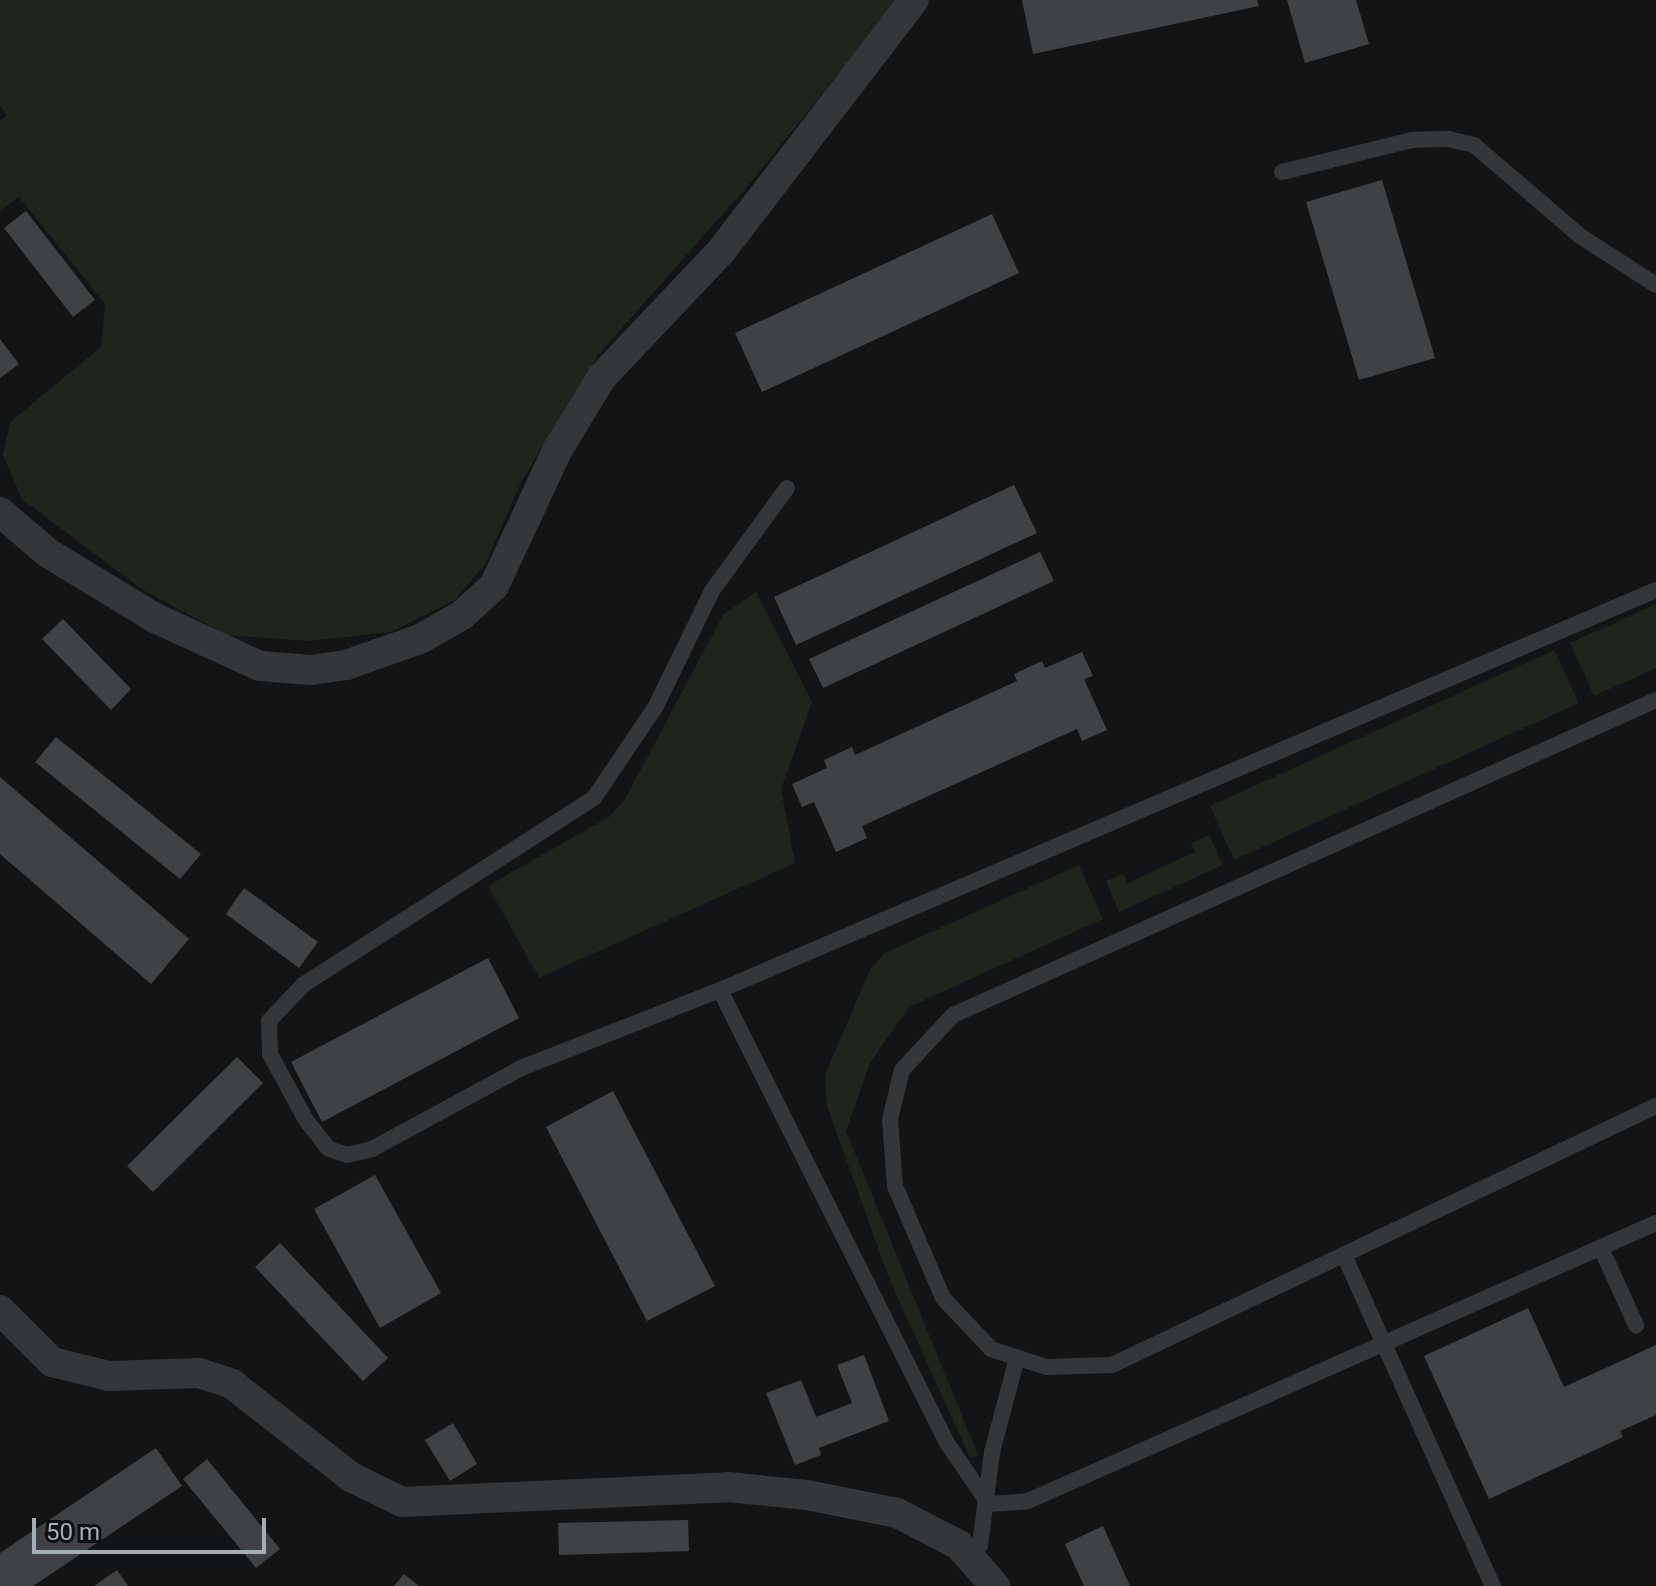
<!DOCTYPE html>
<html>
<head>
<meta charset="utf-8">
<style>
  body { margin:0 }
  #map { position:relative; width:1656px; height:1586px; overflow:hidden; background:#131415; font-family:Roboto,sans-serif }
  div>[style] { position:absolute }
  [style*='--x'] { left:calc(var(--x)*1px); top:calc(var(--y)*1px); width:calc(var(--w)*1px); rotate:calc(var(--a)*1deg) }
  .green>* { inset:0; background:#1e251d }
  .building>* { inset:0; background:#3f4245 }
  .service>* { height:16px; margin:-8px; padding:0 8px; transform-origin:8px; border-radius:8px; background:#34373a }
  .minor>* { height:30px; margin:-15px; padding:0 15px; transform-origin:15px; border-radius:15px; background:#34373a }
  span { translate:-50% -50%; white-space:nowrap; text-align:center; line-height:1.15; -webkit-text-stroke:6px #0e0f10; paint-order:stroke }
  .scale { position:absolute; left:32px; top:1518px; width:234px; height:36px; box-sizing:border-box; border:4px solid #a4aeb6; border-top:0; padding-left:10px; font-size:24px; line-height:28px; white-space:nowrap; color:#a4aeb6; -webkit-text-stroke:6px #0e0f10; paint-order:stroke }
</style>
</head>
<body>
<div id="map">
  <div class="green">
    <div style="clip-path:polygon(0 0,897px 0,753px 180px,599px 354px,521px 482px,486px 563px,455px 600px,391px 632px,309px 641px,226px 635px,143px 590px,22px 499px,3px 455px,10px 422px,101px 347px,105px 304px,19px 197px,0 211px,0 120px,7px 116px,0 105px)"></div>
    <div style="clip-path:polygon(756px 592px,812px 702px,781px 789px,795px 863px,539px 978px,488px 886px,609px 817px,625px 799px,723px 615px)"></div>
    <div style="clip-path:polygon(1656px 604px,1656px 668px,1594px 696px,1570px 643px)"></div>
    <div style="clip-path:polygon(1554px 650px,1579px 703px,1234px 860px,1210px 806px)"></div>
    <div style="clip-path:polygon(1209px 835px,1223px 865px,1119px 912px,1106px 881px,1123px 874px,1128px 883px,1195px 852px,1191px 843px)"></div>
    <div style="clip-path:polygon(1079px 865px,1103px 919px,909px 1007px,870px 1063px,846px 1131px,978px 1455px,970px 1458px,890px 1281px,827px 1106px,825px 1075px,870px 970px,885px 953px)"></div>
  </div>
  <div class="building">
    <div style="clip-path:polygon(1022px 0,1257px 0,1259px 6px,1033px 54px)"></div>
    <div style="clip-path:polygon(1287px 0,1356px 0,1369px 44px,1305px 63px)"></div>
    <div style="clip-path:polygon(1382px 180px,1435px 358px,1359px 380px,1306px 202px)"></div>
    <div style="clip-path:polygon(26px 211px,95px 300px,73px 317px,4px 228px)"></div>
    <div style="clip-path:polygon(992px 214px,1019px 273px,762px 392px,735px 333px)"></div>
    <div style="clip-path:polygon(0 339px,19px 364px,0 378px)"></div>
    <div style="clip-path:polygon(1014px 485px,1037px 533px,796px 645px,774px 597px)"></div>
    <div style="clip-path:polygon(1040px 552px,1054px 581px,823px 688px,809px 659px)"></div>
    <div style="clip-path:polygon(63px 619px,131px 689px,111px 710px,42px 639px)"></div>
    <div style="clip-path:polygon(1082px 652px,1093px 676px,1084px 679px,1107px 730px,1082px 741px,1077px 729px,862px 826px,867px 838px,836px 852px,814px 802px,802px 807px,792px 784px,827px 768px,824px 760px,852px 747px,855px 755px,1017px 681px,1014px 674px,1042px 661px,1045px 668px)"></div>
    <div style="clip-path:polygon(56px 737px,201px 854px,180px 879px,35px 762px)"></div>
    <div style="clip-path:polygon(0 777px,189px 939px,151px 984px,0 854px)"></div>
    <div style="clip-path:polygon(244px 888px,318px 942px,299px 968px,226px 914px)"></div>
    <div style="clip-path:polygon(488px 958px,519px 1018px,322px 1122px,291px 1062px)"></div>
    <div style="clip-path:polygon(237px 1057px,263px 1083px,153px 1192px,127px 1166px)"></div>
    <div style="clip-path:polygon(613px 1091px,715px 1286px,647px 1321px,546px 1127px)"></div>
    <div style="clip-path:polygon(375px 1175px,441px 1293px,380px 1328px,314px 1209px)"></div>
    <div style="clip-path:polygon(280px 1243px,388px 1358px,363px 1381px,255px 1267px)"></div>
    <div style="clip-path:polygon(1528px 1308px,1564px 1387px,1656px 1345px,1656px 1415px,1620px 1431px,1623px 1437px,1489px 1499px,1424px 1356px)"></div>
    <div style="clip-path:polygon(864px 1355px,889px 1421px,819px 1448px,821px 1455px,795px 1465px,766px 1393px,801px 1380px,816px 1417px,852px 1403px,837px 1365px)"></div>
    <div style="clip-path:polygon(453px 1423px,477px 1464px,450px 1481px,425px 1440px)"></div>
    <div style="clip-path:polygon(156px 1448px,182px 1486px,33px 1586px,0 1586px,0 1553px)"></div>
    <div style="clip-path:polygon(207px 1459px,280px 1549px,256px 1568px,183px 1479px)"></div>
    <div style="clip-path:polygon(688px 1520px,689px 1551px,559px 1555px,558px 1523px)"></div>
    <div style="clip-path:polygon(1103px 1526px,1130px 1586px,1084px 1586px,1065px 1544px)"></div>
    <div style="clip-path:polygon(117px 1570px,128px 1586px,94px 1586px)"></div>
    <div style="clip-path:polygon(404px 1574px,419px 1586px,394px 1586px)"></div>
  </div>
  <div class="service">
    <div style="--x:1282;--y:172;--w:134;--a:-13.8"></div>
    <div style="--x:1412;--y:140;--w:36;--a:-2"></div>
    <div style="--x:1448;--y:139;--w:27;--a:13"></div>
    <div style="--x:1474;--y:145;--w:140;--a:40.6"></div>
    <div style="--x:1580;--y:236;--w:90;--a:32.8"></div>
    <div style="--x:787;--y:488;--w:127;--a:126.1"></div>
    <div style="--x:712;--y:591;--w:128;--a:116"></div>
    <div style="--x:656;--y:706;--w:111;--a:124"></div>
    <div style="--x:594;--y:798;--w:346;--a:147.3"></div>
    <div style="--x:303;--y:985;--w:50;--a:133.4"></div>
    <div style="--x:269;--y:1021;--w:33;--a:88"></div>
    <div style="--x:270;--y:1054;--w:75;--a:61.4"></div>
    <div style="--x:306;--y:1120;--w:37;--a:52"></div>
    <div style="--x:329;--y:1149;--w:19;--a:18"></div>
    <div style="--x:347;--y:1155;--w:26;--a:-13"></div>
    <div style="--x:372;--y:1149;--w:170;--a:-28.5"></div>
    <div style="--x:521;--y:1068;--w:214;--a:-21.4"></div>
    <div style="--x:720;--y:990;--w:1018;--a:-23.14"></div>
    <div style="--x:1656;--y:700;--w:770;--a:155.86"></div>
    <div style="--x:953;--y:1015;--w:75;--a:132.8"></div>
    <div style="--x:902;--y:1070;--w:50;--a:103.8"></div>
    <div style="--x:890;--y:1119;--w:67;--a:85.7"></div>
    <div style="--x:895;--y:1186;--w:122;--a:66.8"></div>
    <div style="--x:943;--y:1298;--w:70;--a:46.7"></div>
    <div style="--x:991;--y:1349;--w:58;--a:18.1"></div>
    <div style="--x:1046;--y:1367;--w:66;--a:-1.7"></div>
    <div style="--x:1112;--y:1365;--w:603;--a:-25.46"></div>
    <div style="--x:720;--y:990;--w:507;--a:63.38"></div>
    <div style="--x:947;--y:1443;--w:74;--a:55.5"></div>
    <div style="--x:989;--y:1504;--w:39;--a:-4"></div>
    <div style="--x:1028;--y:1501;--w:687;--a:-23.88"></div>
    <div style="--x:1601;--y:1248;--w:85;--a:65.6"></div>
    <div style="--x:1344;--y:1255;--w:363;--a:65.8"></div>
    <div style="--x:970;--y:1557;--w:16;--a:-50"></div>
    <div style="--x:980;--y:1545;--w:94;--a:-82.6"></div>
    <div style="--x:992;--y:1452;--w:97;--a:-75.1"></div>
  </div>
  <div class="minor">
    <div style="--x:0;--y:512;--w:63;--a:40.5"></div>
    <div style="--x:48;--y:553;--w:125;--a:31.3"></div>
    <div style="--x:155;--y:618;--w:115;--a:24.6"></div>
    <div style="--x:260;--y:666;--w:51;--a:4.5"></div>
    <div style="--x:311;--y:670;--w:35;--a:-8"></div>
    <div style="--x:346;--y:665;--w:78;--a:-19.4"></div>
    <div style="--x:420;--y:639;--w:48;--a:-29.7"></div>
    <div style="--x:462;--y:615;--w:43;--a:-42.2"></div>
    <div style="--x:494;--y:586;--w:151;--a:-65"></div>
    <div style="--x:558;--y:449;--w:84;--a:-58.6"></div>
    <div style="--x:602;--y:377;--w:175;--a:-46.6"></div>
    <div style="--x:722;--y:250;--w:315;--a:-52.5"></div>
    <div style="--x:0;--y:1310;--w:74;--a:45"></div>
    <div style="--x:52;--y:1362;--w:59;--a:13.8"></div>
    <div style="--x:109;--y:1376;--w:90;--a:-1.9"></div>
    <div style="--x:199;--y:1373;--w:35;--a:18"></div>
    <div style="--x:232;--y:1384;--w:151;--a:38"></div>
    <div style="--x:351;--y:1477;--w:57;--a:26.1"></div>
    <div style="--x:402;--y:1502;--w:326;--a:-2.6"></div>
    <div style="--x:728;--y:1487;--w:79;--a:5.8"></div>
    <div style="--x:807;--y:1495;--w:92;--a:11.3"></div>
    <div style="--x:897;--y:1513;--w:70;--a:27.3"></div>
    <div style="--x:959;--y:1545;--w:55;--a:48.7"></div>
  </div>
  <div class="scale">50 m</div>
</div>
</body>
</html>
